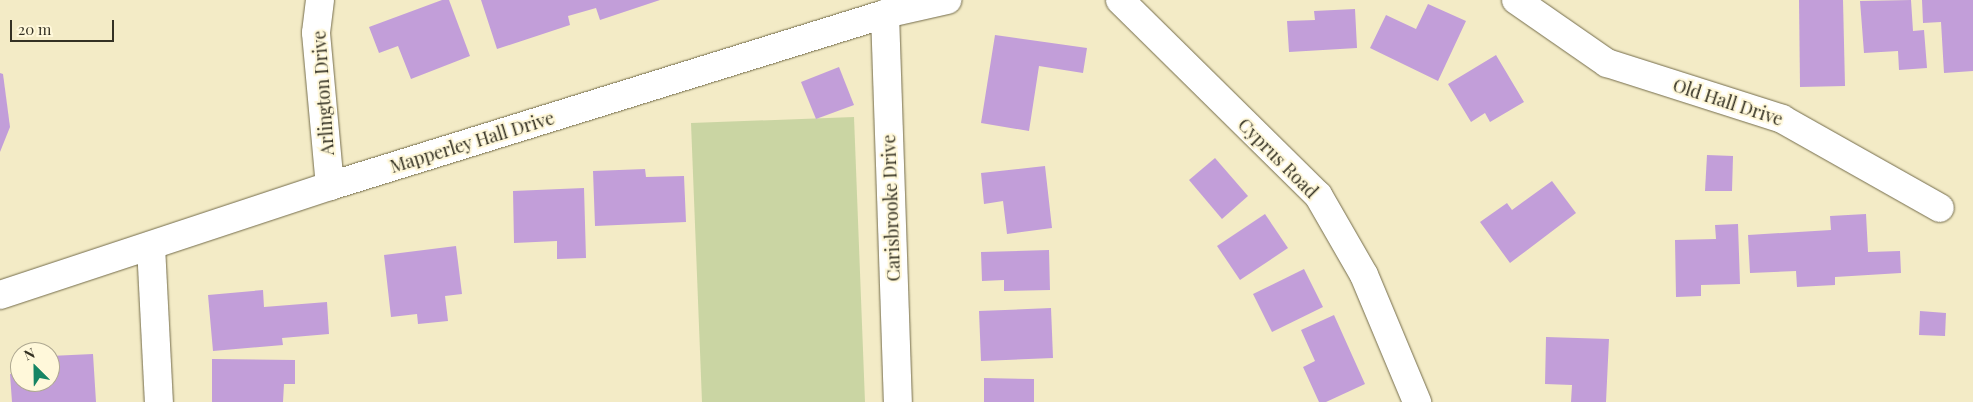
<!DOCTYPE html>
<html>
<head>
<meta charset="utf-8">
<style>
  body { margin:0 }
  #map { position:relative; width:1973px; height:402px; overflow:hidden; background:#f3ebc6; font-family:"Playfair Display",serif }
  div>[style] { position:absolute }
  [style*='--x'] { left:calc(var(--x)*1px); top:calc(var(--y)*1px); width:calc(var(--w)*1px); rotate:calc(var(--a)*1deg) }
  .green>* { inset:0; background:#cad5a3 }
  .building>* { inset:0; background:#c29ed9 }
  .roads { filter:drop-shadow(0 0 1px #746c4b) drop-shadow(0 0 1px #746c4b) }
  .street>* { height:28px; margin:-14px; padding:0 14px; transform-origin:14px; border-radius:14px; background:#fff }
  span { translate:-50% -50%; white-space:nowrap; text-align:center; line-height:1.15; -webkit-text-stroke:4px #fff8da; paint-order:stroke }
  .street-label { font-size:18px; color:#343123 }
  .north { position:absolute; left:10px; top:342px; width:50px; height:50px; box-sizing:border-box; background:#fff8da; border:1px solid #aea891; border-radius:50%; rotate:337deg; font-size:14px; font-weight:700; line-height:20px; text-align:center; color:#343123 }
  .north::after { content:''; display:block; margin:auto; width:18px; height:22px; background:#168563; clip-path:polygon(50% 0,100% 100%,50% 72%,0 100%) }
  .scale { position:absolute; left:10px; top:20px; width:104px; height:22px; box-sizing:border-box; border:2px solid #343123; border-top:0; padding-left:6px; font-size:15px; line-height:18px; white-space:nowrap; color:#343123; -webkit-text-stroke:4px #fff8da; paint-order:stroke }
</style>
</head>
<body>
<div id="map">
  <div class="green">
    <div style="clip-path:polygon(854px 117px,865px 402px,702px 402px,691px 123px)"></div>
  </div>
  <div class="building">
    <div style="clip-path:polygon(442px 0,449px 0,470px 56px,411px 79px,398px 46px,379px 53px,369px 27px)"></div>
    <div style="clip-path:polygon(481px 0,660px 0,600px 20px,596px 8px,568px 16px,570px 25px,497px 49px)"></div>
    <div style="clip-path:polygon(1799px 0,1843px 0,1845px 86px,1800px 87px)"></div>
    <div style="clip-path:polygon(1911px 0,1913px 31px,1924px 30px,1927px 68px,1899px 70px,1898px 51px,1864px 53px,1860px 1px)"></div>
    <div style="clip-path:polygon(1922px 0,1973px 0,1973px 71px,1944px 73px,1941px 22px,1923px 23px)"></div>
    <div style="clip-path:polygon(1428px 4px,1466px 21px,1438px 81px,1370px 48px,1386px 15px,1416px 29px)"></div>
    <div style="clip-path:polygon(1355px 9px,1357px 48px,1289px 52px,1287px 21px,1315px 20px,1314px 11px)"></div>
    <div style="clip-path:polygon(995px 35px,1087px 48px,1083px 73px,1039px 66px,1029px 131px,981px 123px)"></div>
    <div style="clip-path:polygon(1496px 55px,1524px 102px,1490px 122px,1485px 113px,1471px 122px,1448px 84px)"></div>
    <div style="clip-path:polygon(839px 67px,854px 105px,816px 119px,801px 82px)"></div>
    <div style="clip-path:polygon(0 73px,3px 74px,10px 127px,0 152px)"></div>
    <div style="clip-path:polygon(1707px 155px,1733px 156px,1732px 191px,1705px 191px)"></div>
    <div style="clip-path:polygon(1215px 158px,1248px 196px,1222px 219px,1189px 180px)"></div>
    <div style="clip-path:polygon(1045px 166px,1052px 228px,1007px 234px,1003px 201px,984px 204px,981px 173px)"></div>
    <div style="clip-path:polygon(645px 169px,646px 177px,684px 176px,686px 222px,595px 226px,593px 171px)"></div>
    <div style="clip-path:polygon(1552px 181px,1576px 213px,1510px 263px,1480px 222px,1507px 203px,1512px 210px)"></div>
    <div style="clip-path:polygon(584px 188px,586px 258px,557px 259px,557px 241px,514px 243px,513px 191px)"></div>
    <div style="clip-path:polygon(1265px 214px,1288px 248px,1240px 280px,1217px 246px)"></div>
    <div style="clip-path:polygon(1866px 214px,1868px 252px,1900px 251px,1901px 273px,1835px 277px,1835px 285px,1797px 287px,1796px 271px,1750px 273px,1748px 235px,1831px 230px,1830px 216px)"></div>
    <div style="clip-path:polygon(1738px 224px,1740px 284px,1701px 285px,1701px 296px,1676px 297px,1675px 240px,1716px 239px,1715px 225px)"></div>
    <div style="clip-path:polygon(456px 246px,462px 294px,445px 296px,448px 321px,418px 324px,417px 314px,391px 317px,384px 255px)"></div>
    <div style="clip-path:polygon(1049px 250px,1050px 290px,1004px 291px,1004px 280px,982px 281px,981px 252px)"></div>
    <div style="clip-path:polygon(1304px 269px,1323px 307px,1272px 332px,1253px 294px)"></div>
    <div style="clip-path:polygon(263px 290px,264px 307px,327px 302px,329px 334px,282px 338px,283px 345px,213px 351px,208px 295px)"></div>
    <div style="clip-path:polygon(1051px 308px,1053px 358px,981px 361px,979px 311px)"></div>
    <div style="clip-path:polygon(1920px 311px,1946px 313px,1945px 336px,1919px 335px)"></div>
    <div style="clip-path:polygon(1334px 315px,1365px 384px,1326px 402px,1319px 402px,1303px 367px,1315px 361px,1301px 330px)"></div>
    <div style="clip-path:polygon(1546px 337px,1609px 339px,1606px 402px,1571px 402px,1572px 385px,1545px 384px)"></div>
    <div style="clip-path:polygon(93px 354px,96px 402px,12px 402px,10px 374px,20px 373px,20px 382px,50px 382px,50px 356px)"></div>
    <div style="clip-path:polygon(212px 359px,295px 360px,295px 384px,284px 384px,283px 402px,212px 402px)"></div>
    <div style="clip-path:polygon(984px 378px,1034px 379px,1034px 402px,984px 402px)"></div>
  </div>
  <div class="roads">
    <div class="street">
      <div style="--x:320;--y:0;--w:33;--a:97"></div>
      <div style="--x:316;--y:33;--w:154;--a:84.8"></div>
      <div style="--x:1120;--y:0;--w:278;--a:44.6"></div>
      <div style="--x:1318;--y:195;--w:92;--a:60.1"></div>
      <div style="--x:1364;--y:275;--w:138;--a:67.3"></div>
      <div style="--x:1516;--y:0;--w:111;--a:34.7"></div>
      <div style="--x:1607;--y:63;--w:184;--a:17.7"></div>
      <div style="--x:1782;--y:119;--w:181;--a:29.4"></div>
      <div style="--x:885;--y:14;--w:388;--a:88.1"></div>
      <div style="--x:151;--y:246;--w:156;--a:87.1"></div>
      <div style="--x:0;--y:295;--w:348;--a:-18.3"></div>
      <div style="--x:330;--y:186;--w:581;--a:-17.22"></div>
      <div style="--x:885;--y:14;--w:64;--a:-12.7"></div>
    </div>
  </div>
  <div class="street-label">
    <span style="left:323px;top:93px;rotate:-94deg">Arlington Drive</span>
    <span style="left:1728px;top:102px;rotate:18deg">Old Hall Drive</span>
    <span style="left:472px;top:142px;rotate:-17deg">Mapperley Hall Drive</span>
    <span style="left:1278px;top:158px;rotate:45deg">Cyprus Road</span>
    <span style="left:891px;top:208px;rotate:-92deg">Carisbrooke Drive</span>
  </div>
  <div class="north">N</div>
  <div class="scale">20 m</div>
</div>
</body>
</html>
